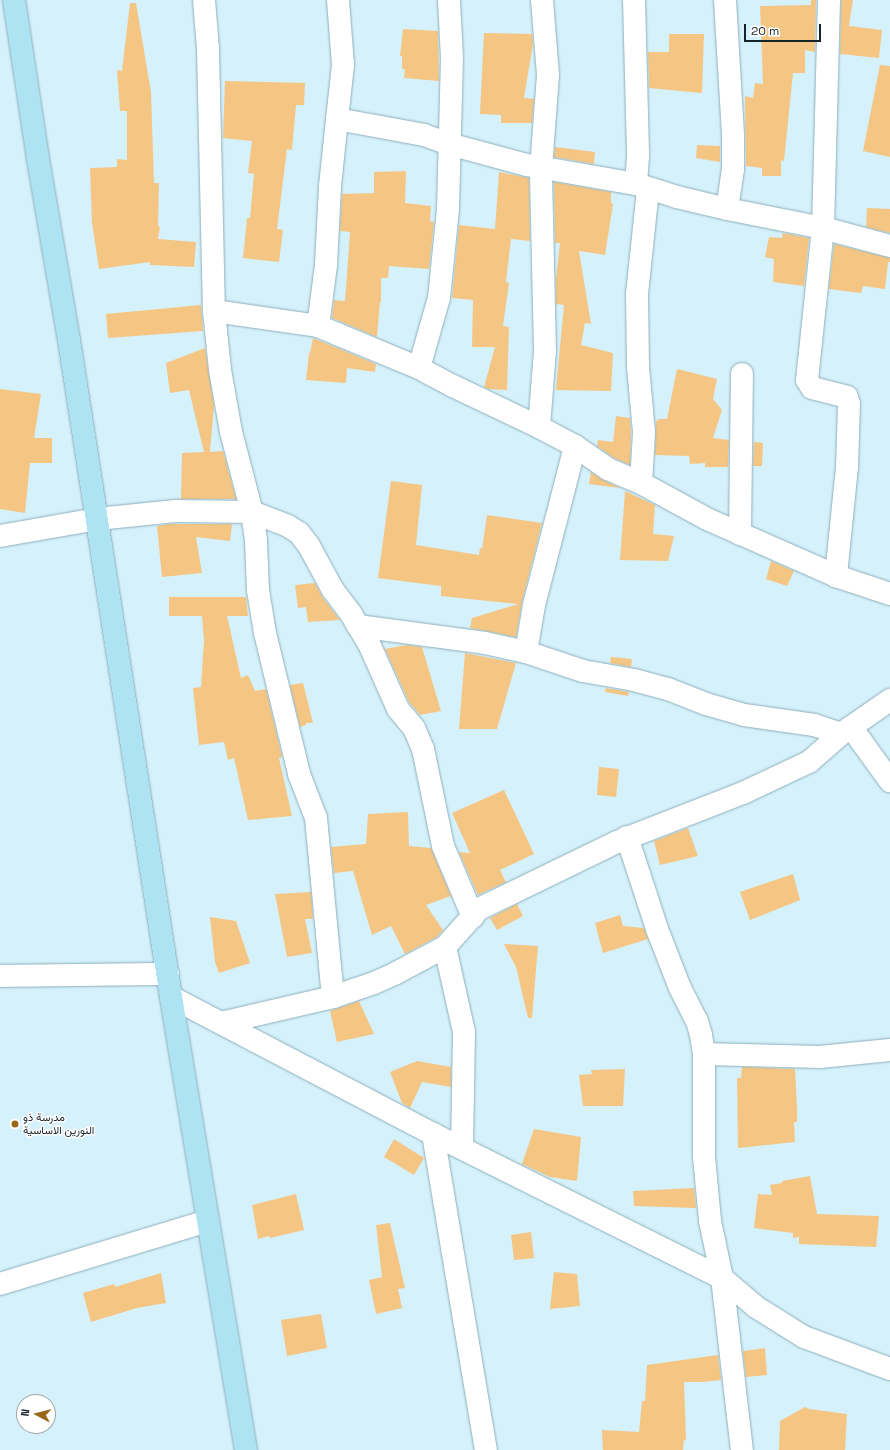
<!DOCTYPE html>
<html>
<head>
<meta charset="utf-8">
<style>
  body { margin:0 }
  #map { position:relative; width:890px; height:1450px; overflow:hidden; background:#d5f1fb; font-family:"Space Grotesk",Vazirmatn,sans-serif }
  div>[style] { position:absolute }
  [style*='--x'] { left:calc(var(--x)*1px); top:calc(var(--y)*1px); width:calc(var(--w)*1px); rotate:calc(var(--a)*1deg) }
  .building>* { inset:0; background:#f5c683 }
  .roads { filter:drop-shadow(0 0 1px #8caeba) drop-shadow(0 0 1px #8caeba) }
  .minor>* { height:22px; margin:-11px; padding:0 11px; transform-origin:11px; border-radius:11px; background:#fff }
  .major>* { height:22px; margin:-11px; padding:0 11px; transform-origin:11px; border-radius:11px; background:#aee3f4 }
  .dots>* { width:11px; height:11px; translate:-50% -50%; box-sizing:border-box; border:2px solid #fff; border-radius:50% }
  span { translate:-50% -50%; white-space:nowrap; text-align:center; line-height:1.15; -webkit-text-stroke:3px #fff; paint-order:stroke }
  .poi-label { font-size:11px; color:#162328 }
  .left { translate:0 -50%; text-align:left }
  .north { position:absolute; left:16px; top:1394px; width:40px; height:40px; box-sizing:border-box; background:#fff; border:1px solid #a2a7a9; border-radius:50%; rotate:277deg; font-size:11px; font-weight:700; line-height:16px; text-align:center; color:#162328 }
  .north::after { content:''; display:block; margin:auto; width:14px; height:18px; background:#966817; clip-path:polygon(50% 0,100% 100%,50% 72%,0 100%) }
  .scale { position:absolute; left:744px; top:24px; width:77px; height:18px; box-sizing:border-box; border:2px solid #162328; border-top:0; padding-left:5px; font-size:12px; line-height:14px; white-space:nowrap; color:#162328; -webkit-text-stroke:3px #fff; paint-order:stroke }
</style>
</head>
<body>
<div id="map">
  <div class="building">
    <div style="clip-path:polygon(811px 0,816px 0,815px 52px,805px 50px,805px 73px,793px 73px,784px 161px,781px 160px,781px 176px,762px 176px,762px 168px,746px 166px,745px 96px,753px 98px,755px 83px,763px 84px,760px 6px,811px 5px)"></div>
    <div style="clip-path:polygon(841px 0,853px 0,849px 26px,882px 30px,879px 58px,840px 54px)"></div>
    <div style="clip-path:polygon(130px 3px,136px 3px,151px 92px,154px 183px,159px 183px,158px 226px,160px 227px,158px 239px,196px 242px,194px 267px,150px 265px,150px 262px,99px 269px,92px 223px,90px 168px,117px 167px,117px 159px,127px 160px,127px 111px,120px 111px,117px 70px,122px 71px)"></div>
    <div style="clip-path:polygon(403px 29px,438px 31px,439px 81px,404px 78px,405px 69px,402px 69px,402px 56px,400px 56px)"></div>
    <div style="clip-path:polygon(484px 33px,532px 34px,533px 44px,524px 98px,534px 99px,532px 123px,501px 123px,501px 115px,480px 114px)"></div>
    <div style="clip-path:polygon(669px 34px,704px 34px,702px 93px,649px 88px,648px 52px,669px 52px)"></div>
    <div style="clip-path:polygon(880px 65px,890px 66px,890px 157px,863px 151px)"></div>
    <div style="clip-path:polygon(225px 81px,305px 83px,304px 105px,296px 105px,292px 150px,287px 149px,277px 229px,283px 230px,279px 262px,243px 258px,247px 218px,250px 218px,254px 174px,248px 173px,252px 141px,223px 138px)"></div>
    <div style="clip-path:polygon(697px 145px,720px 146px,720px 162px,696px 158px)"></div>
    <div style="clip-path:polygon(555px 147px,595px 152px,594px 164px,554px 157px)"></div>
    <div style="clip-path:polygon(406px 171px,405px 203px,431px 206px,430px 221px,434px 222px,429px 269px,389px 266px,388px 278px,381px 278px,381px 302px,380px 302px,377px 337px,332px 318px,334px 300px,345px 301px,350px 232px,340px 231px,342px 194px,374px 193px,374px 172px)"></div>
    <div style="clip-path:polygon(499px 172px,529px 178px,530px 241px,511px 239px,506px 282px,509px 283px,503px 326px,509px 327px,507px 390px,488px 389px,484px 387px,495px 347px,472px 347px,473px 300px,452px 298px,459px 225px,495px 229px)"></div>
    <div style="clip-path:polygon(554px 182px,611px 192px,611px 203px,613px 204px,605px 255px,579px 251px,591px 324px,585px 323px,581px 345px,613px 353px,611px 391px,556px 390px,564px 305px,556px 304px,556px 279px,560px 243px,555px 243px)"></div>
    <div style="clip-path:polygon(867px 208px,890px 209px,890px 233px,866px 227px)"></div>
    <div style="clip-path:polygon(783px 233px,809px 238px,804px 286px,773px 282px,774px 259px,765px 257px,769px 237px,782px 238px)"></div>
    <div style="clip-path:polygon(834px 244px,890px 258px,890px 262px,888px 262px,885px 289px,863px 286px,861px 293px,829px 289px)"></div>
    <div style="clip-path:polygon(201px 305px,203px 331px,108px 338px,106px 314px)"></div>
    <div style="clip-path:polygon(313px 338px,376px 364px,375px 372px,347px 368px,346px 383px,306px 380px,309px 353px,310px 353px)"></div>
    <div style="clip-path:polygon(205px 348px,214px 406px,210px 452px,223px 451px,236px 499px,181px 499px,182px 453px,204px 452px,189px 390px,170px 393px,166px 363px)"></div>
    <div style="clip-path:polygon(677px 369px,717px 379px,713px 399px,722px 410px,713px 438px,729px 440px,728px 467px,705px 467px,705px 463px,690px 464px,689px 456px,655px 455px,656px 421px,658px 421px,658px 419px,667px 419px)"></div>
    <div style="clip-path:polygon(0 389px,41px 394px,34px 438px,52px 438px,52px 463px,30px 463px,25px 513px,0 509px)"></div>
    <div style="clip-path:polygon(616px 416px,630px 418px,631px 432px,630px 465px,614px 458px,597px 446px,598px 440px,613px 442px)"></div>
    <div style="clip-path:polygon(754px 442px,763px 443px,762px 466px,753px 466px)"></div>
    <div style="clip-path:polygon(591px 472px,603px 480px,620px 488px,589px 484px)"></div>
    <div style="clip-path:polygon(391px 481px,422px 485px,416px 545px,479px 555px,480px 548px,482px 549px,487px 515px,542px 523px,522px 602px,516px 637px,470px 628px,472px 618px,518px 604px,441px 596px,441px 586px,378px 578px)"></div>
    <div style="clip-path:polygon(625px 491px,655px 505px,653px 534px,674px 536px,668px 561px,620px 560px)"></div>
    <div style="clip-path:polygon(169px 524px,232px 524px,230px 541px,196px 537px,202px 573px,162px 577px,157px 526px)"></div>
    <div style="clip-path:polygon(771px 561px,794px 571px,787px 586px,766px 579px)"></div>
    <div style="clip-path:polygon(315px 583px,323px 598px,340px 620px,308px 622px,306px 607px,298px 608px,295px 585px)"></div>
    <div style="clip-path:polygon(169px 597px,246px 597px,248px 616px,227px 616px,241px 678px,248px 675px,255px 691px,266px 689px,282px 757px,279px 758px,292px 816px,248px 820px,234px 758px,228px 760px,224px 742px,199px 745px,193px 688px,201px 687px,204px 640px,202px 616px,169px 616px)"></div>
    <div style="clip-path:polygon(406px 645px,422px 647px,441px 711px,420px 715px,409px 702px,385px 649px)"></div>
    <div style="clip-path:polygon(465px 653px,516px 663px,497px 729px,459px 729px)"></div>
    <div style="clip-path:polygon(611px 657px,632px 659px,631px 667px,610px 663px)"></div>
    <div style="clip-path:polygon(303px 683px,313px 723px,306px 723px,306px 725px,300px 727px,290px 685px)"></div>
    <div style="clip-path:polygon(606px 688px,629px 692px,628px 696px,605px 692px)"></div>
    <div style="clip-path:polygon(599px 767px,619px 769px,616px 797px,597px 795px)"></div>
    <div style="clip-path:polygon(504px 790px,534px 854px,500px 870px,506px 882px,478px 895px,459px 852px,470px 853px,452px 813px)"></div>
    <div style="clip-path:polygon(408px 812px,409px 846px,431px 848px,451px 896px,426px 905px,443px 930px,437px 937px,405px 954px,391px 926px,372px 935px,353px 871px,334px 873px,331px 847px,366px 844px,368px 814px)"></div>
    <div style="clip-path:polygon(688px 828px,698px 856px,660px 865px,654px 841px)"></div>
    <div style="clip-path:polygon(793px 874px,800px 900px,750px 920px,740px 892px)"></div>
    <div style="clip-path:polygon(311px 892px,313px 919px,305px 919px,312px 953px,287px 957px,275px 894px)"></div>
    <div style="clip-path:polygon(517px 904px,523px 916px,497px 930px,490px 918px)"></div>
    <div style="clip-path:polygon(620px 915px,623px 926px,644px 928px,648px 939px,603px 953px,595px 923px)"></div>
    <div style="clip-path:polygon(210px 917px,236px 921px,250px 963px,219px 973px,215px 962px)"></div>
    <div style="clip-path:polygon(504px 944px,538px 946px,532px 1018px,528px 1018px,516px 967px)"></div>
    <div style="clip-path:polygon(359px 1001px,374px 1034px,337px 1042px,330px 1011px)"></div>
    <div style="clip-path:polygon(417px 1061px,451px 1067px,451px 1087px,422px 1082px,410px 1108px,402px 1103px,390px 1072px)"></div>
    <div style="clip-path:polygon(742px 1067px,795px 1069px,797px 1108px,797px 1122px,794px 1122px,795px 1142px,738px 1148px,737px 1078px,741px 1078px)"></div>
    <div style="clip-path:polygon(625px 1069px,623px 1106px,583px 1106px,579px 1075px,592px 1074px,591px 1070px)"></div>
    <div style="clip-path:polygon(534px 1129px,581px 1137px,577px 1181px,550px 1177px,522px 1164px)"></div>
    <div style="clip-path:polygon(394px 1139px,424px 1158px,414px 1175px,384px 1157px)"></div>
    <div style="clip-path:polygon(810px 1176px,817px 1214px,879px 1216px,876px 1247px,799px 1244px,799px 1237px,793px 1238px,793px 1233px,754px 1228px,758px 1194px,772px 1195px,770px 1185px,782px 1183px,782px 1181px)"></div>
    <div style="clip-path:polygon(694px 1188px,696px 1208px,634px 1206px,633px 1191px)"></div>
    <div style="clip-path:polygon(296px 1194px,304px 1230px,270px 1238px,269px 1236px,258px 1239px,252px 1205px)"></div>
    <div style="clip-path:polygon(390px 1223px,405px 1288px,398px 1289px,402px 1308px,376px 1314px,369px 1280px,382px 1277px,376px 1225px)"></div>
    <div style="clip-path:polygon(531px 1232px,534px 1258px,514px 1260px,511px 1235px)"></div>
    <div style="clip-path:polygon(554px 1272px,577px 1274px,580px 1306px,550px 1309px)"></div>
    <div style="clip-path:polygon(161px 1273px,166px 1303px,137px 1308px,91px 1322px,83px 1293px,114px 1284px,115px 1287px)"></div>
    <div style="clip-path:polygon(321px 1314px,327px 1348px,287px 1356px,281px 1320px)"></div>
    <div style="clip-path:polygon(765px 1348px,767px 1375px,746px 1377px,743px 1351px)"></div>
    <div style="clip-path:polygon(718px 1355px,721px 1380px,703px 1382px,684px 1382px,686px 1440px,684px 1440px,683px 1450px,603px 1450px,602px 1430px,639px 1432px,642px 1401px,645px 1401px,647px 1365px)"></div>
    <div style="clip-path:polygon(805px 1407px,809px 1409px,847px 1414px,845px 1450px,779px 1450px,780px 1421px)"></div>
  </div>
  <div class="roads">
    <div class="minor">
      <div style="--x:204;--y:0;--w:49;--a:85.3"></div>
      <div style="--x:208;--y:49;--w:262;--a:88.7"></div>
      <div style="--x:214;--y:311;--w:59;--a:84.2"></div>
      <div style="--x:220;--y:370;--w:63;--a:79.9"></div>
      <div style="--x:231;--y:432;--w:83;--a:75.3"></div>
      <div style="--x:252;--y:512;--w:29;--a:82"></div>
      <div style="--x:256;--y:541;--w:49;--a:87.7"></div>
      <div style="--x:258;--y:590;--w:44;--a:80.8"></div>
      <div style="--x:265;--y:633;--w:145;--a:76.4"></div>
      <div style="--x:299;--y:774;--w:47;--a:68.9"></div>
      <div style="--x:316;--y:818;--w:180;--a:84.6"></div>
      <div style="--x:338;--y:0;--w:65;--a:85.6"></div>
      <div style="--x:343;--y:65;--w:54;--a:96.3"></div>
      <div style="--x:337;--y:119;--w:88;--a:10.4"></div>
      <div style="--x:424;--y:135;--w:27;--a:20"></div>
      <div style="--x:449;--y:144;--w:81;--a:15.1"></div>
      <div style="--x:527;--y:165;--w:111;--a:9.9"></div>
      <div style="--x:636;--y:184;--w:43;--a:17.6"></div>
      <div style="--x:677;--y:197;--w:51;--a:13.5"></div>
      <div style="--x:727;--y:209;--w:98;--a:11.2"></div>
      <div style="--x:823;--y:228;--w:69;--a:15"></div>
      <div style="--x:634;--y:0;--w:156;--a:88.5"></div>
      <div style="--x:638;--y:156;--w:28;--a:94"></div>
      <div style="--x:725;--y:0;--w:135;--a:86.6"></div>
      <div style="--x:733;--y:135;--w:34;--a:90"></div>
      <div style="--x:733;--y:169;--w:40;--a:98.5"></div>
      <div style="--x:829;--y:0;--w:228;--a:91.5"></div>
      <div style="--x:823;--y:228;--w:153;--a:96"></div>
      <div style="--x:807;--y:380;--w:9;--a:58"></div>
      <div style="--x:812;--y:388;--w:36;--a:14"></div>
      <div style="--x:847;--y:397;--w:7;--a:74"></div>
      <div style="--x:849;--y:404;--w:63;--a:91.8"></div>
      <div style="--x:847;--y:467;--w:110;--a:95.8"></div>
      <div style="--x:214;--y:311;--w:105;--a:8.2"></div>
      <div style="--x:318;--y:326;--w:21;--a:23"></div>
      <div style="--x:337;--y:334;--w:89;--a:22.5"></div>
      <div style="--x:419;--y:368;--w:38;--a:28"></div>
      <div style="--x:453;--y:386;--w:95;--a:25.5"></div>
      <div style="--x:539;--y:427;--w:41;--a:27.8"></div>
      <div style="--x:575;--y:446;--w:40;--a:34.9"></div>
      <div style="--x:608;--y:469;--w:36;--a:23"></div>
      <div style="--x:641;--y:483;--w:75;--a:28.6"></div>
      <div style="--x:707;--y:519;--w:141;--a:23.8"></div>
      <div style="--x:836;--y:576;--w:57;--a:18.4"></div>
      <div style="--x:318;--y:326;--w:62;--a:-82.5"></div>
      <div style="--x:326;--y:265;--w:79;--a:-87.1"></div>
      <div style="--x:330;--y:186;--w:67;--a:-84"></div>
      <div style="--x:419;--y:368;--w:73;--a:-74.1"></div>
      <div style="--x:439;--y:298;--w:89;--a:-84.2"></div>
      <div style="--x:448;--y:209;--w:151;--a:-88.5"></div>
      <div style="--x:452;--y:58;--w:58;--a:-93"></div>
      <div style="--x:539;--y:427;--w:76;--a:-85.5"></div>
      <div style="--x:545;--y:351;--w:183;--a:-91.3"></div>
      <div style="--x:541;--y:168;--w:93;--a:-85.7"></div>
      <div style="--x:548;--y:75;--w:75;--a:-94.6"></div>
      <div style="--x:641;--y:483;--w:51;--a:-86.6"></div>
      <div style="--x:644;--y:432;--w:65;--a:-95.3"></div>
      <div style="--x:638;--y:367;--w:73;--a:-90.8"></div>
      <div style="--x:637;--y:294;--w:106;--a:-84"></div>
      <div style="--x:740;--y:534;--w:160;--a:-89.3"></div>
      <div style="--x:0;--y:536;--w:98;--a:-9.9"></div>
      <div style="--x:97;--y:519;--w:79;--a:-5.8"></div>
      <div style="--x:176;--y:511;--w:76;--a:0.8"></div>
      <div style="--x:252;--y:512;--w:39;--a:21"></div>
      <div style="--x:288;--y:526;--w:13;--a:32"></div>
      <div style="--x:299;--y:533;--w:16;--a:52"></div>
      <div style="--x:309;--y:546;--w:50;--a:61.4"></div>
      <div style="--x:333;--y:590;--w:30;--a:53"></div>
      <div style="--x:351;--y:614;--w:37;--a:59"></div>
      <div style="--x:370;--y:646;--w:69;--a:66"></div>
      <div style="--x:398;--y:709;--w:25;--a:50"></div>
      <div style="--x:414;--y:728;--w:23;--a:67"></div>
      <div style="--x:423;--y:749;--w:99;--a:78.3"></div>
      <div style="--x:443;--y:846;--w:77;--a:67.1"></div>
      <div style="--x:358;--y:626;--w:128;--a:7.6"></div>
      <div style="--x:485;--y:643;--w:42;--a:12.4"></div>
      <div style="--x:526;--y:652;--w:60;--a:18.4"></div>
      <div style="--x:583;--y:671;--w:52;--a:10"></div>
      <div style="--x:634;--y:680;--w:35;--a:15"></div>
      <div style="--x:668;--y:689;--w:41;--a:21.5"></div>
      <div style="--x:706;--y:704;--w:40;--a:16"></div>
      <div style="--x:744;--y:715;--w:71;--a:8.1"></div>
      <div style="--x:814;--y:725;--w:28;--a:18"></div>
      <div style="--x:526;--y:652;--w:48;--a:-80.3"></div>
      <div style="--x:534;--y:605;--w:164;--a:-75.5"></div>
      <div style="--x:851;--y:727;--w:67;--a:54.2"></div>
      <div style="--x:627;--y:837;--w:97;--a:71.9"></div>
      <div style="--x:657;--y:929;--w:63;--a:68.7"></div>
      <div style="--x:680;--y:988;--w:37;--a:63"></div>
      <div style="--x:697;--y:1021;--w:15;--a:74"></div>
      <div style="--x:701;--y:1035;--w:19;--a:81"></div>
      <div style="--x:704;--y:1054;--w:103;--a:90"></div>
      <div style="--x:704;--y:1157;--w:64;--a:84.6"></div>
      <div style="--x:710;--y:1221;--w:58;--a:78.1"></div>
      <div style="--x:722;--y:1278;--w:173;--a:83.4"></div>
      <div style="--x:445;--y:947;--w:87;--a:77.4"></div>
      <div style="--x:464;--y:1032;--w:116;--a:91"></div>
      <div style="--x:0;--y:976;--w:168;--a:-0.7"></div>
      <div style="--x:171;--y:997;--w:296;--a:27.6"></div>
      <div style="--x:433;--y:1134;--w:323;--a:26.5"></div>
      <div style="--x:722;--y:1278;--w:45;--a:40.5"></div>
      <div style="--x:756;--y:1307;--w:57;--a:32"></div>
      <div style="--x:804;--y:1337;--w:92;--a:20.4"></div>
      <div style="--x:221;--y:1023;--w:115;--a:-13.1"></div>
      <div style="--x:333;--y:997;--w:43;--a:-18.9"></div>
      <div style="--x:374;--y:983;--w:24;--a:-24"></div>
      <div style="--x:396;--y:973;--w:55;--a:-28"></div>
      <div style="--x:445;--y:947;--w:51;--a:-48.2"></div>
      <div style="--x:479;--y:909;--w:153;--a:-25.9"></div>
      <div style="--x:617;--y:842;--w:135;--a:-21.3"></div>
      <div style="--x:743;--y:793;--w:73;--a:-25.2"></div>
      <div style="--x:809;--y:762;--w:43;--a:-41.2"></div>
      <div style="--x:841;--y:734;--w:60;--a:-34.8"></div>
      <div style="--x:704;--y:1054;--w:116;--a:1.5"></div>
      <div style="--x:820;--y:1057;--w:70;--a:-5.7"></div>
      <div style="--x:433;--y:1134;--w:320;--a:80.5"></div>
      <div style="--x:0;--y:1284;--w:217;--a:-16.9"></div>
    </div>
    <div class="major">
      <div style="--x:14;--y:0;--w:161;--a:81.4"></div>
      <div style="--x:38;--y:159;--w:184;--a:80.3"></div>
      <div style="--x:69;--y:340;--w:665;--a:81.18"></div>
      <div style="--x:171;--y:997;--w:459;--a:80.6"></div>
    </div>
  </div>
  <div class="dots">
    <div style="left:15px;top:1124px;background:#966817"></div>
  </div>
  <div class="poi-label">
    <span class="left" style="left:23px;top:1124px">مدرسة ذو<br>النورين الاساسية</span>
  </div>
  <div class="north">N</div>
  <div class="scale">20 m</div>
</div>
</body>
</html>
